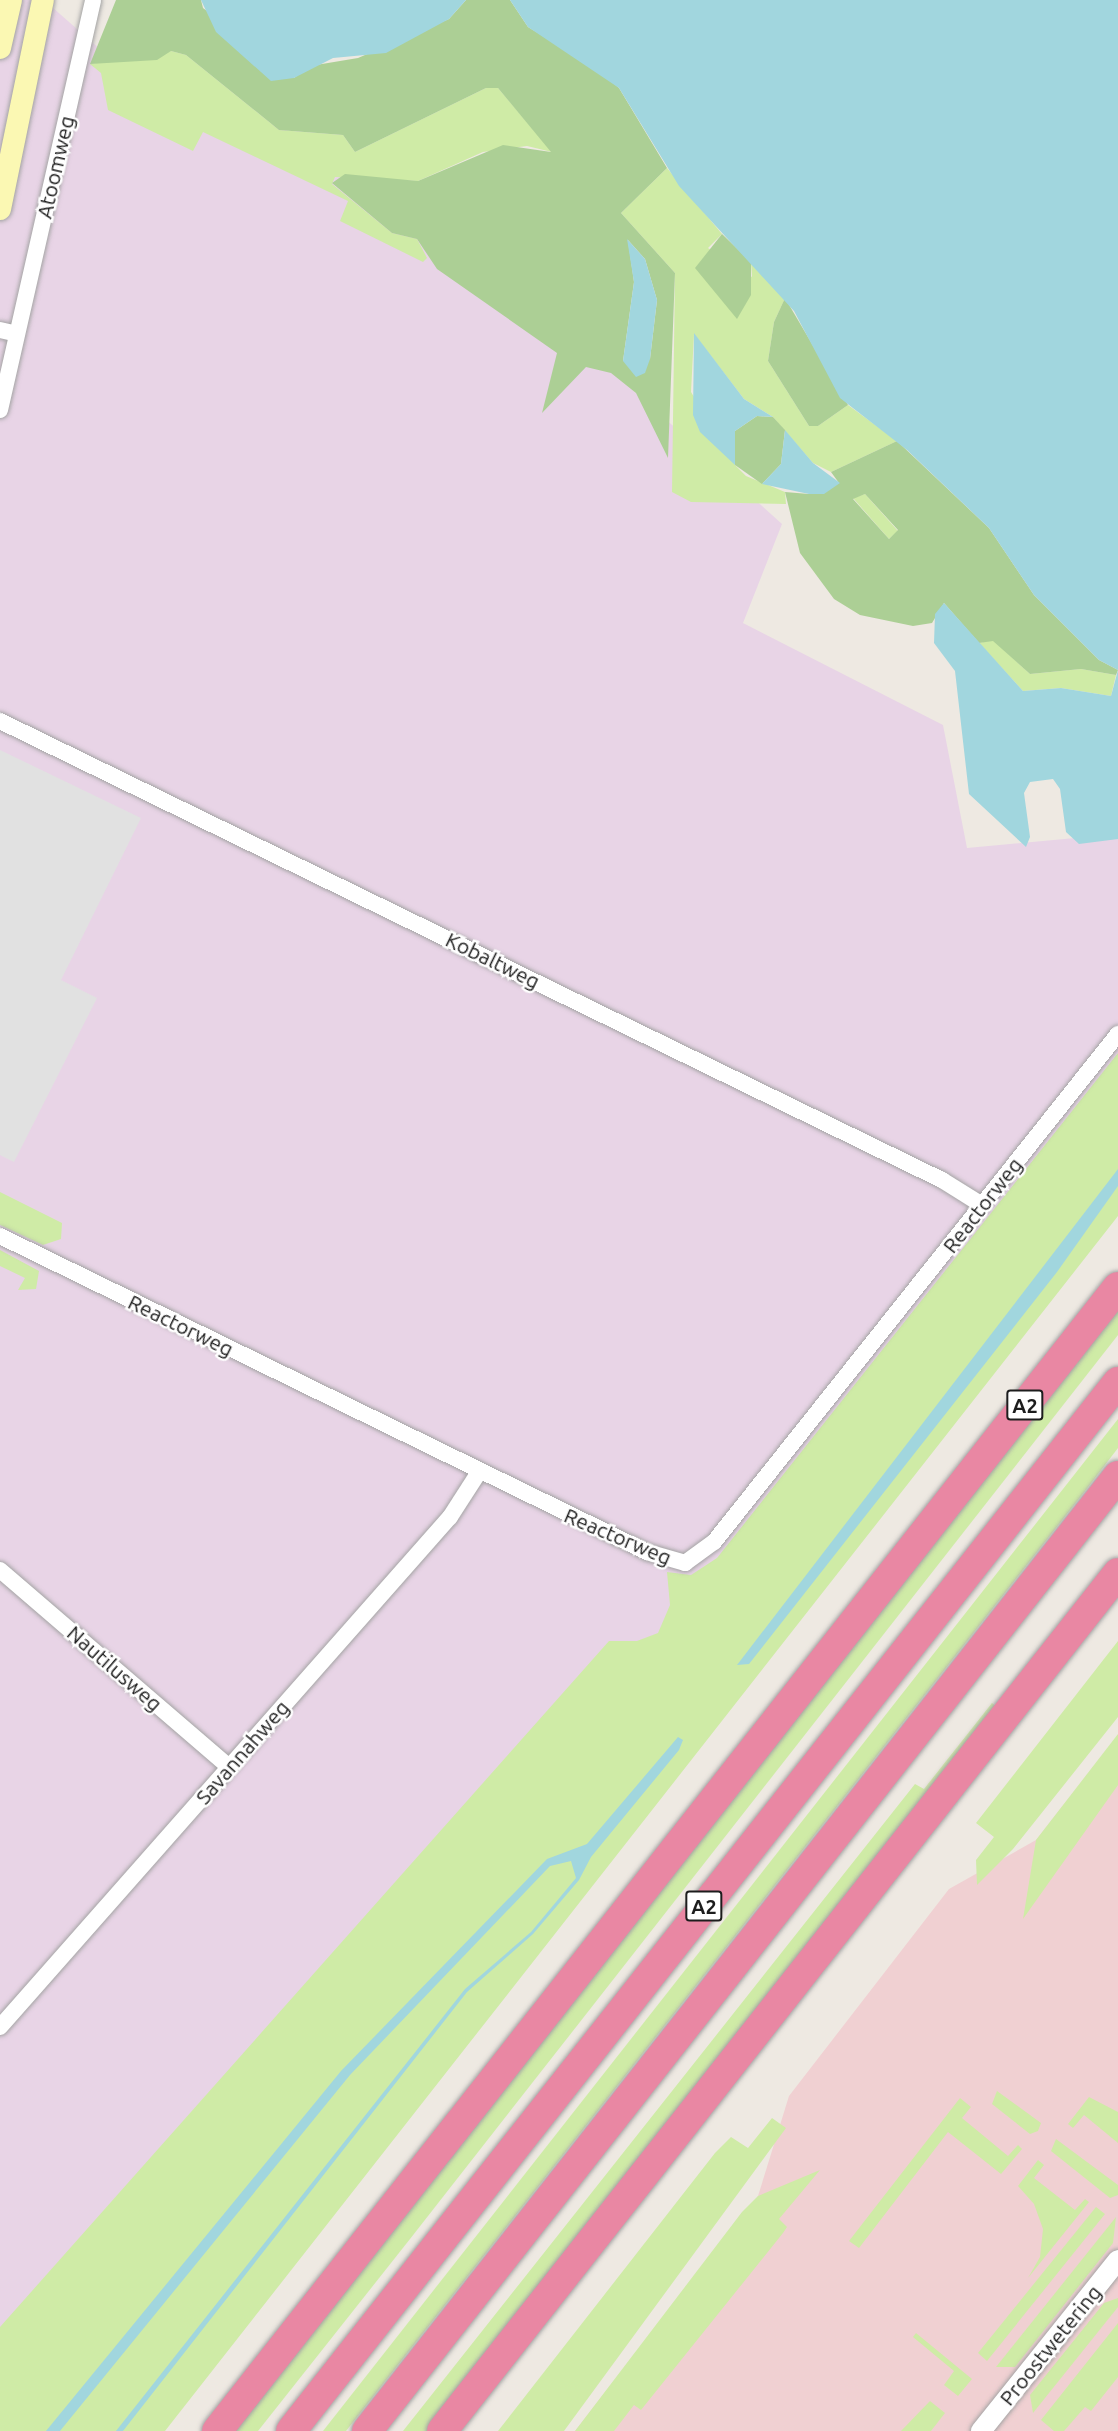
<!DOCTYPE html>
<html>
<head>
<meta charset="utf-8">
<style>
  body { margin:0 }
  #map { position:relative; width:1118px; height:2431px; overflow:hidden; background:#eee9e2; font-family:Ubuntu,sans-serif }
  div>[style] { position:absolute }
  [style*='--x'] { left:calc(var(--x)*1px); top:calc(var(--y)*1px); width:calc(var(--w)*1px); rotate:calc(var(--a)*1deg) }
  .commercial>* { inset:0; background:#f0d0d2 }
  .industrial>* { inset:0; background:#e8d4e6 }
  .grass>* { inset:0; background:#cfeba6 }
  .forest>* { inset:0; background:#accf95 }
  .parking>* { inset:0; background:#e1e1e1 }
  .water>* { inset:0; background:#a1d6de }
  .roads { filter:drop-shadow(0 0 2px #a4a4a4) drop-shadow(0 0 2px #a4a4a4) }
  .minor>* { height:16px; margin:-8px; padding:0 8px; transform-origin:8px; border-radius:8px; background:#fff }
  .tertiary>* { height:20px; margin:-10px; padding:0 10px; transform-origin:10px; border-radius:10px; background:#fff }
  .secondary>* { height:22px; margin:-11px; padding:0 11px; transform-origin:11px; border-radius:11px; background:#fbf8b3 }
  .motorway>* { height:30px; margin:-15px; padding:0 15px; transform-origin:15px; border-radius:15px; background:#e987a3 }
  span { translate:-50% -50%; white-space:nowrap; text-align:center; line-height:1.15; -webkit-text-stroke:5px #fff; paint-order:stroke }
  .shield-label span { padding:2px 4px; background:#fff; border:2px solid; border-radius:4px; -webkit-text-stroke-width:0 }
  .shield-label { font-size:20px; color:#1d1d1d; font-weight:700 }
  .street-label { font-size:21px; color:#1d1d1d }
</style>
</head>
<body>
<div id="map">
  <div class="commercial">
    <div style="clip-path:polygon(1118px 1735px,1118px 2431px,575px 2431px,758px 2196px,789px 2096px,949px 1889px,1036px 1840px)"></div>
  </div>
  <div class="industrial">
    <div style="clip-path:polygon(0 0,44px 0,118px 65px,389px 170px,782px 524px,743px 623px,943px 725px,967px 848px,1118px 834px,1118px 1067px,733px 1565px,0 2431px)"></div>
  </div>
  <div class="grass">
    <div style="clip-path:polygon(171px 51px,186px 55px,279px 130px,343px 135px,355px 152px,486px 88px,498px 88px,552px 152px,527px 146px,483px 152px,418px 181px,335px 177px,332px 184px,392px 233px,417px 239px,427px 258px,423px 262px,340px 221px,348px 201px,203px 132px,193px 151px,108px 110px,101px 73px,90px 64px)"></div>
    <div style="clip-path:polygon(667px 168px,722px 234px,708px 248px,752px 277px,751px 262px,785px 298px,774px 322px,768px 361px,809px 426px,818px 426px,848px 405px,897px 441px,831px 472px,813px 463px,773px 417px,744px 399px,694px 334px,691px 392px,735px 465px,746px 476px,785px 492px,786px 504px,691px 502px,672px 492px,675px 273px,621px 213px)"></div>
    <div style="clip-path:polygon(865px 494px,898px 531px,889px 539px,853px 498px)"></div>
    <div style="clip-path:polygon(993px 640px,1030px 674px,1081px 669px,1116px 675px,1111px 696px,1061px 688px,1023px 691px,979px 643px)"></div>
    <div style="clip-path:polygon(1118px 1053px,1118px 1216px,165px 2431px,0 2431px,0 2327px,609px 1641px,637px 1641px,658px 1633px,670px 1605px,667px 1572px,691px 1575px,717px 1558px)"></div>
    <div style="clip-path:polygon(0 1192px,62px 1223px,61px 1239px,43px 1245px,0 1225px)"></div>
    <div style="clip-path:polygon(0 1250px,39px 1271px,36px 1289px,18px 1290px,25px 1278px,0 1266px)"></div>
    <div style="clip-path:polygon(1118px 1304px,1118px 1335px,410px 2239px,258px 2431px,235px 2431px)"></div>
    <div style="clip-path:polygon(1118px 1419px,1118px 1448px,1085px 1491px,346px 2431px,323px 2431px)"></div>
    <div style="clip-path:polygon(1118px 1641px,1118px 1717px,1013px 1849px,977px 1885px,976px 1860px,994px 1837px,976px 1823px)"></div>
    <div style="clip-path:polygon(992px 1703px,997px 1707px,428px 2431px,403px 2431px,915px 1784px,924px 1789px)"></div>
    <div style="clip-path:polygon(1118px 1734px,1118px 1785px,1023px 1919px,1036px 1840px)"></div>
    <div style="clip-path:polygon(997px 2091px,1041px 2123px,1038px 2131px,1030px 2134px,992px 2104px)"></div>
    <div style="clip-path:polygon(1089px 2097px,1118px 2112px,1118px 2143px,1084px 2115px,1073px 2128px,1068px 2124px)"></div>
    <div style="clip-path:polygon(960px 2098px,971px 2107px,962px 2118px,1008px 2156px,1018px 2145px,1022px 2149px,1001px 2174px,948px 2132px,859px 2248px,849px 2241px)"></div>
    <div style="clip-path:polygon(772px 2118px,786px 2128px,564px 2431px,498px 2431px,715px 2153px,731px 2137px,748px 2148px)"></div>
    <div style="clip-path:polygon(1056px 2139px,1118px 2185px,1118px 2195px,1110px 2198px,1051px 2151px)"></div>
    <div style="clip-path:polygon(1038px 2160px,1044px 2165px,1034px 2178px,1075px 2210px,1085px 2199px,1089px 2202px,1028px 2278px,1040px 2257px,1043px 2229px,1034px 2204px,1018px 2186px)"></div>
    <div style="clip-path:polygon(820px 2170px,779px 2219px,787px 2227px,783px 2233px,641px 2410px,634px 2405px,614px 2431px,575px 2431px,742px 2212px,758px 2196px)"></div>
    <div style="clip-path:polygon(1096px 2207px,1105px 2214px,987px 2361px,978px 2353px)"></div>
    <div style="clip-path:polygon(1116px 2217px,1113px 2243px,1015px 2367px,996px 2367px)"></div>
    <div style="clip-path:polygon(1118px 2298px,1118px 2307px,1033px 2413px,1030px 2395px,1104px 2303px)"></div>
    <div style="clip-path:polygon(1118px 2323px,1118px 2377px,1091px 2411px,1085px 2407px,1064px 2431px,1054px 2431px,1041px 2420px)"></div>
    <div style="clip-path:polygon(916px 2333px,972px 2379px,958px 2396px,944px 2385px,954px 2371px,913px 2337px)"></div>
    <div style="clip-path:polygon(930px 2401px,945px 2413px,931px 2431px,901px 2431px)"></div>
  </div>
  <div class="forest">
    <div style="clip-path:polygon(evenodd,116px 0,201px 0,203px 8px,294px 78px,310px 66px,358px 58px,449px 19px,466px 0,510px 0,528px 27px,593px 66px,619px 88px,667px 168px,621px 213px,675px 273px,668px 458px,636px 393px,611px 373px,586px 367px,542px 413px,557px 353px,437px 269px,417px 239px,392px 233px,332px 183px,345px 174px,418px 181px,503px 145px,551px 152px,498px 88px,486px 88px,355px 152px,343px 135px,279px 130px,186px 55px,171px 51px,157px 60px,90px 64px,116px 0,628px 240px,645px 259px,657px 300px,650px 359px,623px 361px,634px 282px,628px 240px)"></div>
    <div style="clip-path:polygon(722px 234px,751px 262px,751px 295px,737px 319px,695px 268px)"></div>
    <div style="clip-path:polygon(785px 298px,848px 405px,818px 426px,809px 426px,768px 361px,774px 322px)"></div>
    <div style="clip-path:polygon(757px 416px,773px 417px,785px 430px,781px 464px,762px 484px,735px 465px,733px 446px,735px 431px)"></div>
    <div style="clip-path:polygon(evenodd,897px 441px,989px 528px,1034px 595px,1099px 660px,1118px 670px,1116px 675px,1081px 669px,1030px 674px,993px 641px,979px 643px,944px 603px,932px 623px,913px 626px,860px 615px,834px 599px,800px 553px,785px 492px,809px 494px,839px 483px,831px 472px,897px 441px,865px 494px,898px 530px,889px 539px,853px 499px,865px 494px)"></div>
  </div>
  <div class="parking">
    <div style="clip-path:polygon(0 750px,141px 818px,61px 980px,97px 998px,14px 1162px,0 1155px)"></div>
  </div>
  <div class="water">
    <div style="clip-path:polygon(201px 0,466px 0,449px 19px,386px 53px,333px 58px,294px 78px,271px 81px,216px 32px)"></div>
    <div style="clip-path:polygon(510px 0,1118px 0,1118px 839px,1079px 844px,1066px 832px,1060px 789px,1053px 779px,1030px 782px,1024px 793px,1030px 837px,1026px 847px,969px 794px,955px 671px,934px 643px,935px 614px,944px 603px,1023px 691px,1061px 688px,1111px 696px,1118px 670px,1099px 660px,1034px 595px,989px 528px,907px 450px,840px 398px,794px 311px,679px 186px,619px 88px,528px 27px)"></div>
    <div style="clip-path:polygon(627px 239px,645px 259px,657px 300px,650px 359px,645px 373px,636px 377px,623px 361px,634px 282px)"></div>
    <div style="clip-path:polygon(694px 333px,744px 399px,773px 417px,757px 416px,735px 431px,735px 465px,700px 432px,693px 415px)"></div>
    <div style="clip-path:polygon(785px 430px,813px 463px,840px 483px,824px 494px,809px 494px,762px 484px,781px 464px)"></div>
    <div style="clip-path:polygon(1118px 1169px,1118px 1186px,1057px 1272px,749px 1664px,737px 1665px)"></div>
    <div style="clip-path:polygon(678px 1737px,683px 1740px,679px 1750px,591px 1857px,579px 1880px,533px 1934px,467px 1992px,123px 2431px,116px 2431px,465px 1989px,531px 1932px,576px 1878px,571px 1861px,550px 1866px,350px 2075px,60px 2431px,46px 2431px,341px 2071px,547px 1859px,587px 1844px)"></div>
  </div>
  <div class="roads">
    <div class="minor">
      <div style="--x:0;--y:330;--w:17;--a:13"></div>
      <div style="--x:0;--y:410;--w:420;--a:-77.2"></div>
      <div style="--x:0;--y:721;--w:1048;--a:25.98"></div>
      <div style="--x:942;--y:1180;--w:47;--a:32"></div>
      <div style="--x:0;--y:1236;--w:720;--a:26.03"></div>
      <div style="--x:647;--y:1552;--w:40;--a:16"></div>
      <div style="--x:685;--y:1563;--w:36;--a:-36"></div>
      <div style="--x:714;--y:1542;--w:649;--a:-51.51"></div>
      <div style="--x:0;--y:1570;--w:302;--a:40.7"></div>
      <div style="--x:0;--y:2027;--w:680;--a:-48.58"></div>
      <div style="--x:450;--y:1517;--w:54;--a:-57.2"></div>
    </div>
    <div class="tertiary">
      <div style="--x:981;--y:2431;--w:219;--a:-51.3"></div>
    </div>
    <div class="secondary">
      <div style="--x:0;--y:48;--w:49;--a:-77.1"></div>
      <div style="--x:0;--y:209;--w:213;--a:-78.4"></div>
    </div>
    <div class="motorway">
      <div style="--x:217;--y:2431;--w:1456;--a:-51.78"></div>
      <div style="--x:291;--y:2431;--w:1336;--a:-51.75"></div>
      <div style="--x:367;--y:2431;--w:1215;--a:-51.82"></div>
      <div style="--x:442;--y:2431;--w:1092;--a:-51.77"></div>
    </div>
  </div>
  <div class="shield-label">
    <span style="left:1025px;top:1405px">A2</span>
    <span style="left:704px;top:1906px">A2</span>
  </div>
  <div class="street-label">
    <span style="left:55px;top:167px;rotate:-77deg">Atoomweg</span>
    <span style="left:493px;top:960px;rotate:26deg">Kobaltweg</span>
    <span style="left:982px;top:1205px;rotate:-52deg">Reactorweg</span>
    <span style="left:181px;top:1325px;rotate:26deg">Reactorweg</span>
    <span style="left:618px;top:1536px;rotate:23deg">Reactorweg</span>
    <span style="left:115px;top:1668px;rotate:41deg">Nautilusweg</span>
    <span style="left:242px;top:1752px;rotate:-49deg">Savannahweg</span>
    <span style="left:1050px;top:2345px;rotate:-51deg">Proostwetering</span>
  </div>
</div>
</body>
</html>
